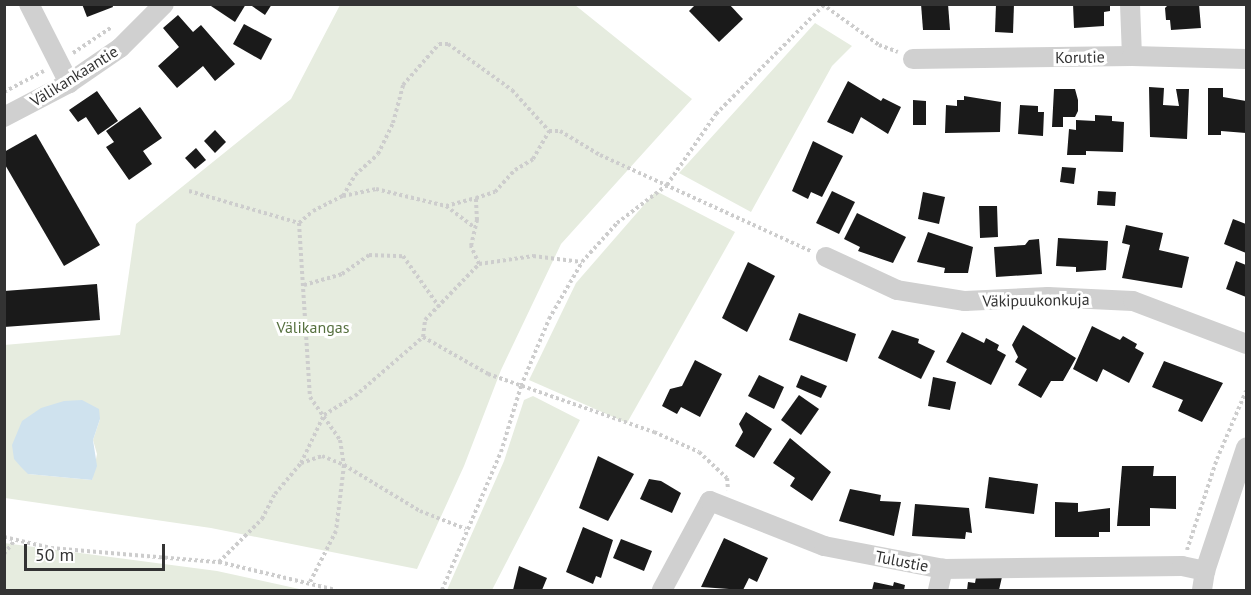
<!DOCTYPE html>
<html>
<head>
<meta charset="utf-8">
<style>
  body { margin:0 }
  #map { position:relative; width:1251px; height:595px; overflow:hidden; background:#fff; font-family:"PT Sans",sans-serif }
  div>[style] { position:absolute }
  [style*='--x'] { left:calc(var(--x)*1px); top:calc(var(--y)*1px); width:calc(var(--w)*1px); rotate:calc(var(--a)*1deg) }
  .green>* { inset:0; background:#e6ecdf }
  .water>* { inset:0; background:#cfe2ee }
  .building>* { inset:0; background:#1a1a1a }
  .path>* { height:4px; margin-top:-2px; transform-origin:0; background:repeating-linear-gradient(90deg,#cdcdcd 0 3px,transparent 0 6px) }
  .street>* { height:20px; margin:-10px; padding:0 10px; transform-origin:10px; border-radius:10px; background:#d0d0d0 }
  span { translate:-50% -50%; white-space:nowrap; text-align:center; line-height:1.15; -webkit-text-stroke:6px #fff; paint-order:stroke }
  .street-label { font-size:16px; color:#333 }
  .park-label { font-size:16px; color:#56703f }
  .frame { position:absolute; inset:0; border:6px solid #333; pointer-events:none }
  .scale { position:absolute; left:24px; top:544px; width:141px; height:27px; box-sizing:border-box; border:3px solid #333; border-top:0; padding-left:8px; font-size:18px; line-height:21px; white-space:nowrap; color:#333; -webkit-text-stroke:4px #fff; paint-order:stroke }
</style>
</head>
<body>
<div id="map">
  <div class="green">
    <div style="clip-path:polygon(evenodd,340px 5px,575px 5px,692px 99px,561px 244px,501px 370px,464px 466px,417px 569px,211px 528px,5px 498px,4px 345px,120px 335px,136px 224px,291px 99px,340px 5px,100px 419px,93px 440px,97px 454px,92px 480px,28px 474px,100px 419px)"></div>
    <div style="clip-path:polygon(815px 23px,852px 46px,832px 66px,751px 212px,679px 173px)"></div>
    <div style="clip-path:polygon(656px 191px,735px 232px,627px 423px,529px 380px,576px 283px)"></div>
    <div style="clip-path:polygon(533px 396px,580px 420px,492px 590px,447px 590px,504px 461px,524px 400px)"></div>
    <div style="clip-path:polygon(4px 543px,217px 571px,304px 590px,5px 590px)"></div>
  </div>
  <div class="water">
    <div style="clip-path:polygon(82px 400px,99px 409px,100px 419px,93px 440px,97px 466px,92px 480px,28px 474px,21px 467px,14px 459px,12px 445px,22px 421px,41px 408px,64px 401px)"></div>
  </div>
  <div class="building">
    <div style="clip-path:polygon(82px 4px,112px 4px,113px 7px,87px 17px)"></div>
    <div style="clip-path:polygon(208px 4px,246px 4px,235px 22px)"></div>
    <div style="clip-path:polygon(249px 4px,272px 4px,265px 15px)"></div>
    <div style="clip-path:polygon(696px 4px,729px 4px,743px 19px,719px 42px,689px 11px)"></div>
    <div style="clip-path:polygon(921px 4px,948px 4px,950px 30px,923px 30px)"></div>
    <div style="clip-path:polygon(996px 4px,1014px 4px,1013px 33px,995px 32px)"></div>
    <div style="clip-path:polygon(1073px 4px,1110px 4px,1110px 11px,1104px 12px,1104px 26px,1074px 28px)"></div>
    <div style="clip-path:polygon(1169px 4px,1199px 4px,1201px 28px,1171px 30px,1170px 20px,1166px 20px,1165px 8px)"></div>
    <div style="clip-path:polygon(178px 15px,193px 32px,201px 25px,235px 64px,215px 81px,203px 66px,177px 88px,158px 66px,179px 47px,163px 28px)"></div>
    <div style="clip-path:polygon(244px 24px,272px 39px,261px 60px,233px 44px)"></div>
    <div style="clip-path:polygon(848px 81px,881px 101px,883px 98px,901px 107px,888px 134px,861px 117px,853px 134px,827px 122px)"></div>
    <div style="clip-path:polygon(1149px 87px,1164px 88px,1163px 105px,1179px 106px,1176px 89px,1189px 89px,1187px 139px,1150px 137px)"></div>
    <div style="clip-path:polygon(1208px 88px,1223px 88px,1223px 97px,1246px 101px,1246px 133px,1221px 131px,1221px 135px,1208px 135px)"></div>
    <div style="clip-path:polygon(1054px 89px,1075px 89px,1078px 100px,1078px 111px,1075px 117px,1063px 117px,1063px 127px,1052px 127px)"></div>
    <div style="clip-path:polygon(97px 91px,118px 121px,98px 135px,86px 117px,78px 122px,69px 110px)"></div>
    <div style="clip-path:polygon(964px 96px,1001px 102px,1000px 132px,945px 133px,946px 105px,957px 106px,957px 100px,964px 100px)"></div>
    <div style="clip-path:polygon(913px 100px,926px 101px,926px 125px,913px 125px)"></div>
    <div style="clip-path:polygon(1020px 105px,1038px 106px,1038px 112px,1044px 112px,1043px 136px,1018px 134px)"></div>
    <div style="clip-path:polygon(140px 107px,162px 138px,143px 151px,152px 164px,129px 180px,106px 147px,114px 142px,106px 131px)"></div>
    <div style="clip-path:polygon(1095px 115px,1112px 116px,1112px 121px,1124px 122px,1123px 152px,1086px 151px,1086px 155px,1067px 155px,1069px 129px,1076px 130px,1076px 120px,1095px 121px)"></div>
    <div style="clip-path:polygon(215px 130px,226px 142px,215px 153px,204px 141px)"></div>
    <div style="clip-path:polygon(36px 134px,100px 245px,64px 266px,4px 163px,4px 152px)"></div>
    <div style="clip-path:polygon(813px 141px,843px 156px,822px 197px,811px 192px,808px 199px,792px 191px)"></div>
    <div style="clip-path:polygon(196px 148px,206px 160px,195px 169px,185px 158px)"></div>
    <div style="clip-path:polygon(1062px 167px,1076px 168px,1074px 184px,1060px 182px)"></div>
    <div style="clip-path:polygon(832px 191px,855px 202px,839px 234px,816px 223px)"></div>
    <div style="clip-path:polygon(1098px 191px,1116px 192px,1115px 206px,1097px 205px)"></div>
    <div style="clip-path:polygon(923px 192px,945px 197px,939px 224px,918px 219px)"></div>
    <div style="clip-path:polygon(979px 206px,997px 206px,998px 237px,980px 238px)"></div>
    <div style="clip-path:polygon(857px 213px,906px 237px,893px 263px,858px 251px,860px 247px,844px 239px)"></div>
    <div style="clip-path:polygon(1233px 219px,1246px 224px,1246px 253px,1224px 244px)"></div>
    <div style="clip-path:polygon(1126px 225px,1163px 233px,1159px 250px,1189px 257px,1182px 288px,1122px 278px,1130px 245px,1122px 243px)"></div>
    <div style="clip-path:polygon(928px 232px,973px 247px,968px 273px,944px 273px,945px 268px,917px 262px)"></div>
    <div style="clip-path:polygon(1058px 238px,1108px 241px,1106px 270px,1076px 272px,1076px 267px,1056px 266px)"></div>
    <div style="clip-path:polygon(1039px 239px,1042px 274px,996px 277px,994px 247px,1025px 245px,1029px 240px)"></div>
    <div style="clip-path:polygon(1236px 261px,1246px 265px,1246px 297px,1226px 289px)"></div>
    <div style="clip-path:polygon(748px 262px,775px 276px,747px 332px,722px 318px)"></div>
    <div style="clip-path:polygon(97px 284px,100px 320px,4px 327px,4px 291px)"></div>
    <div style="clip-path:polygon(799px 313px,856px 334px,847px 362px,789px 340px)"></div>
    <div style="clip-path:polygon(1023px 325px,1076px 358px,1063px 381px,1051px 381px,1041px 398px,1018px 385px,1027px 369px,1015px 362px,1018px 357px,1012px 345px)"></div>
    <div style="clip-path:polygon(1092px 326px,1120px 340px,1123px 336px,1137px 344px,1135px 348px,1144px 353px,1129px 383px,1103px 369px,1097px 382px,1073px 369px)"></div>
    <div style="clip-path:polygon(892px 330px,919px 339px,918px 343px,935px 351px,921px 379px,878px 358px)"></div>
    <div style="clip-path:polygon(962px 332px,984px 343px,986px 338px,999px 345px,997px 350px,1006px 355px,991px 385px,946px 362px)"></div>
    <div style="clip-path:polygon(695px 360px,722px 374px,700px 417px,681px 407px,677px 414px,662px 406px,670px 389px,682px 386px)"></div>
    <div style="clip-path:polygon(1164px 361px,1223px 383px,1202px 422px,1178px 411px,1183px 400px,1152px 387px)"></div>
    <div style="clip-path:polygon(759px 375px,784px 387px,774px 409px,748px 396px)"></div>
    <div style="clip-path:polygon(801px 375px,827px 386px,821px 398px,796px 387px)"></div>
    <div style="clip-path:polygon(933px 377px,956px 382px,950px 410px,928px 406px)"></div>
    <div style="clip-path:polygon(799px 395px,819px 409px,801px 435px,781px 420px)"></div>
    <div style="clip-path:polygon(746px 412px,772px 429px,754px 458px,735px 446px,743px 432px,739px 424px)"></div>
    <div style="clip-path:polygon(790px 438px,831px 472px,812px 501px,790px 486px,795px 478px,773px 463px)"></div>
    <div style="clip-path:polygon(598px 456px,634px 474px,608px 521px,579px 508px)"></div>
    <div style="clip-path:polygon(1122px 466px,1154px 466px,1153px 476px,1176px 476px,1176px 509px,1150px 508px,1150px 526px,1117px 526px)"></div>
    <div style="clip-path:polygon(989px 477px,1038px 484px,1034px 514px,985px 508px)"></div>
    <div style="clip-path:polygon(649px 479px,661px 481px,681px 493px,672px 513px,640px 499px)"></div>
    <div style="clip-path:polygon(850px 489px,881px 495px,880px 501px,901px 502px,894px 536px,839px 521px)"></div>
    <div style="clip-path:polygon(1055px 502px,1078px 503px,1078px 512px,1110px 508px,1110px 532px,1099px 532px,1099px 537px,1055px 537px)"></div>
    <div style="clip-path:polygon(915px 504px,969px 508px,972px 533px,966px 532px,965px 539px,912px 536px)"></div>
    <div style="clip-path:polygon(583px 527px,613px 540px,601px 578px,596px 576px,593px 584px,566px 572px)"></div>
    <div style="clip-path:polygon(724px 538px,768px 558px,757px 582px,749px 578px,743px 590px,701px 587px)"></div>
    <div style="clip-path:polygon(621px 539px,652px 551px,644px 571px,613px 558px)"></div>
    <div style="clip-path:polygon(519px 566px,547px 578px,542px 590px,513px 590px)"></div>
    <div style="clip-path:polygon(977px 572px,1002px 577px,999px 590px,967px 590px,968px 582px,975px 583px)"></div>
    <div style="clip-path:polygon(874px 582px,893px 586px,894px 582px,905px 585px,904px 590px,872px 590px)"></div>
  </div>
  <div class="path">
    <div style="--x:822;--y:4;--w:70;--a:35.7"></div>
    <div style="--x:879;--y:45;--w:20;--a:20"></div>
    <div style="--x:73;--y:53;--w:47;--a:-33.7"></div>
    <div style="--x:4;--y:92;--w:45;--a:-27.7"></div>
    <div style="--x:189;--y:191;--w:115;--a:16.2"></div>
    <div style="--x:343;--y:196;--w:34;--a:-12"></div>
    <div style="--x:376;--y:189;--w:72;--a:13.7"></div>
    <div style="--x:446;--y:206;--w:31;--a:-15"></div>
    <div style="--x:446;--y:206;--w:36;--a:37"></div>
    <div style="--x:299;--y:223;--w:18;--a:-41"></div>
    <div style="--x:313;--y:211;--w:34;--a:-27"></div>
    <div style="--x:343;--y:196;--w:24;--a:-60"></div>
    <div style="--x:355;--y:175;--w:31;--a:-42"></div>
    <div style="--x:378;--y:154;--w:34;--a:-64"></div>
    <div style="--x:393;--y:123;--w:39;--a:-75"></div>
    <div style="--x:403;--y:85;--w:55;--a:-48.7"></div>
    <div style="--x:439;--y:44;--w:9;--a:0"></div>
    <div style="--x:448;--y:44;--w:79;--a:35.7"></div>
    <div style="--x:512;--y:90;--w:55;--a:47.9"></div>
    <div style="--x:549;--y:131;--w:11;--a:0"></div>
    <div style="--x:560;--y:131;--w:47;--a:31"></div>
    <div style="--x:600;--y:155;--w:232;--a:24.5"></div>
    <div style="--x:299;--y:223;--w:174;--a:86.4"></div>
    <div style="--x:310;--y:397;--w:52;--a:55.1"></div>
    <div style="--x:340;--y:440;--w:25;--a:81"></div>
    <div style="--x:344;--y:465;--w:66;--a:96.9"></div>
    <div style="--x:336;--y:531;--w:59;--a:117"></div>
    <div style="--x:479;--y:264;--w:20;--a:-114"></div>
    <div style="--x:471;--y:246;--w:27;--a:-77"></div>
    <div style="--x:477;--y:220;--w:22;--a:-93"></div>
    <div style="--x:476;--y:198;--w:20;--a:-18"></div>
    <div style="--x:495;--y:192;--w:30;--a:-48"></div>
    <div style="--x:515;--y:170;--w:21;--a:-31"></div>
    <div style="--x:533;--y:159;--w:32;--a:-60"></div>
    <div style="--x:304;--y:285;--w:40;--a:-16"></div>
    <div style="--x:342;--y:274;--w:33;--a:-35"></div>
    <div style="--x:369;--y:255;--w:34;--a:2"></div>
    <div style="--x:403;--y:256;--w:64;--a:54.6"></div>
    <div style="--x:423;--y:337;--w:75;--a:29.6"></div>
    <div style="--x:488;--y:374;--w:176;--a:19.3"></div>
    <div style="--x:654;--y:432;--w:49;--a:24"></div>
    <div style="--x:699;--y:452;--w:38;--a:43"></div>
    <div style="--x:727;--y:478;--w:12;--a:85"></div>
    <div style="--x:301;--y:463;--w:22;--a:-18"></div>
    <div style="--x:322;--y:456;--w:24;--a:22"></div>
    <div style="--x:344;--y:465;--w:89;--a:31.2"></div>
    <div style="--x:420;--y:511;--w:49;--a:21.4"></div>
    <div style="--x:4;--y:537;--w:48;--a:13.2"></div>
    <div style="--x:51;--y:548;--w:169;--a:4.8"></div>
    <div style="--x:219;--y:562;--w:120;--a:13.5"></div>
    <div style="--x:1187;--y:550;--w:96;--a:-71.8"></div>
    <div style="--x:1217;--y:459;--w:74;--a:-66.9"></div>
    <div style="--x:4;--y:554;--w:16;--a:-52"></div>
    <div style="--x:219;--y:562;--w:61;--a:-45"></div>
    <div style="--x:262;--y:519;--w:28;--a:-63"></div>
    <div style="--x:275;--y:494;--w:40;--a:-50"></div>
    <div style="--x:301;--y:463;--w:53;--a:-64.4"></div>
    <div style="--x:324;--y:415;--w:36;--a:-32"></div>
    <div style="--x:355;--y:396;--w:90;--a:-40.9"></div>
    <div style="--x:423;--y:337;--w:17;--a:-83"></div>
    <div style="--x:425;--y:320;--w:78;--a:-46"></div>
    <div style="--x:479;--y:264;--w:55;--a:-8.4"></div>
    <div style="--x:533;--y:256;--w:49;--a:7"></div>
    <div style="--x:442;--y:590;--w:150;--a:-66.9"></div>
    <div style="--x:501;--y:452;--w:69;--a:-73.1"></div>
    <div style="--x:521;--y:386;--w:73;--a:-67.3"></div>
    <div style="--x:549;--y:319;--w:66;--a:-59.9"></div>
    <div style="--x:582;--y:262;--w:52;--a:-48.1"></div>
    <div style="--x:617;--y:223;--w:63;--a:-37.2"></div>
    <div style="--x:667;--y:185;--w:86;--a:-55.4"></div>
    <div style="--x:716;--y:114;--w:155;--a:-45.3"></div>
  </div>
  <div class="street">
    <div style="--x:29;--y:4;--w:89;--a:63.1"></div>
    <div style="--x:1130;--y:4;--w:52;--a:87.8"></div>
    <div style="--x:913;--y:59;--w:219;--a:-0.8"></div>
    <div style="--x:1132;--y:56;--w:114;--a:1.5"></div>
    <div style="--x:4;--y:117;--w:73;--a:-27.6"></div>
    <div style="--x:69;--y:83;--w:62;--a:-34.5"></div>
    <div style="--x:120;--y:48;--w:62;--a:-45"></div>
    <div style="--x:826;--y:257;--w:78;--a:24.9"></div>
    <div style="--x:897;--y:290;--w:69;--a:9.2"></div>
    <div style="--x:965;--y:301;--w:83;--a:-2.8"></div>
    <div style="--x:1048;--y:297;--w:85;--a:2.7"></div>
    <div style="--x:1133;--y:301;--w:121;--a:20.8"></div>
    <div style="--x:662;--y:590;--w:101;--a:-61.7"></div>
    <div style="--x:710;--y:501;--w:123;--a:21.5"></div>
    <div style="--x:824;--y:546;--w:121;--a:10.9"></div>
    <div style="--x:943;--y:569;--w:239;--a:-0.7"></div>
    <div style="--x:1182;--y:566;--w:24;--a:12"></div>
    <div style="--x:938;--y:590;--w:22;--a:-77"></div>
    <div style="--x:1202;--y:590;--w:19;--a:-81"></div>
    <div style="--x:1205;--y:571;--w:130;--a:-71.6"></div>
  </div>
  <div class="street-label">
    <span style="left:1080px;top:57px;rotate:-1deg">Korutie</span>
    <span style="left:74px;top:76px;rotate:-32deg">Välikankaantie</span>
    <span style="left:1036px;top:300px;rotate:-1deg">Väkipuukonkuja</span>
    <span style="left:902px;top:561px;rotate:11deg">Tulustie</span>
  </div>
  <div class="park-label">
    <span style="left:313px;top:327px">Välikangas</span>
  </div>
  <div class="frame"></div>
  <div class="scale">50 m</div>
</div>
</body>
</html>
